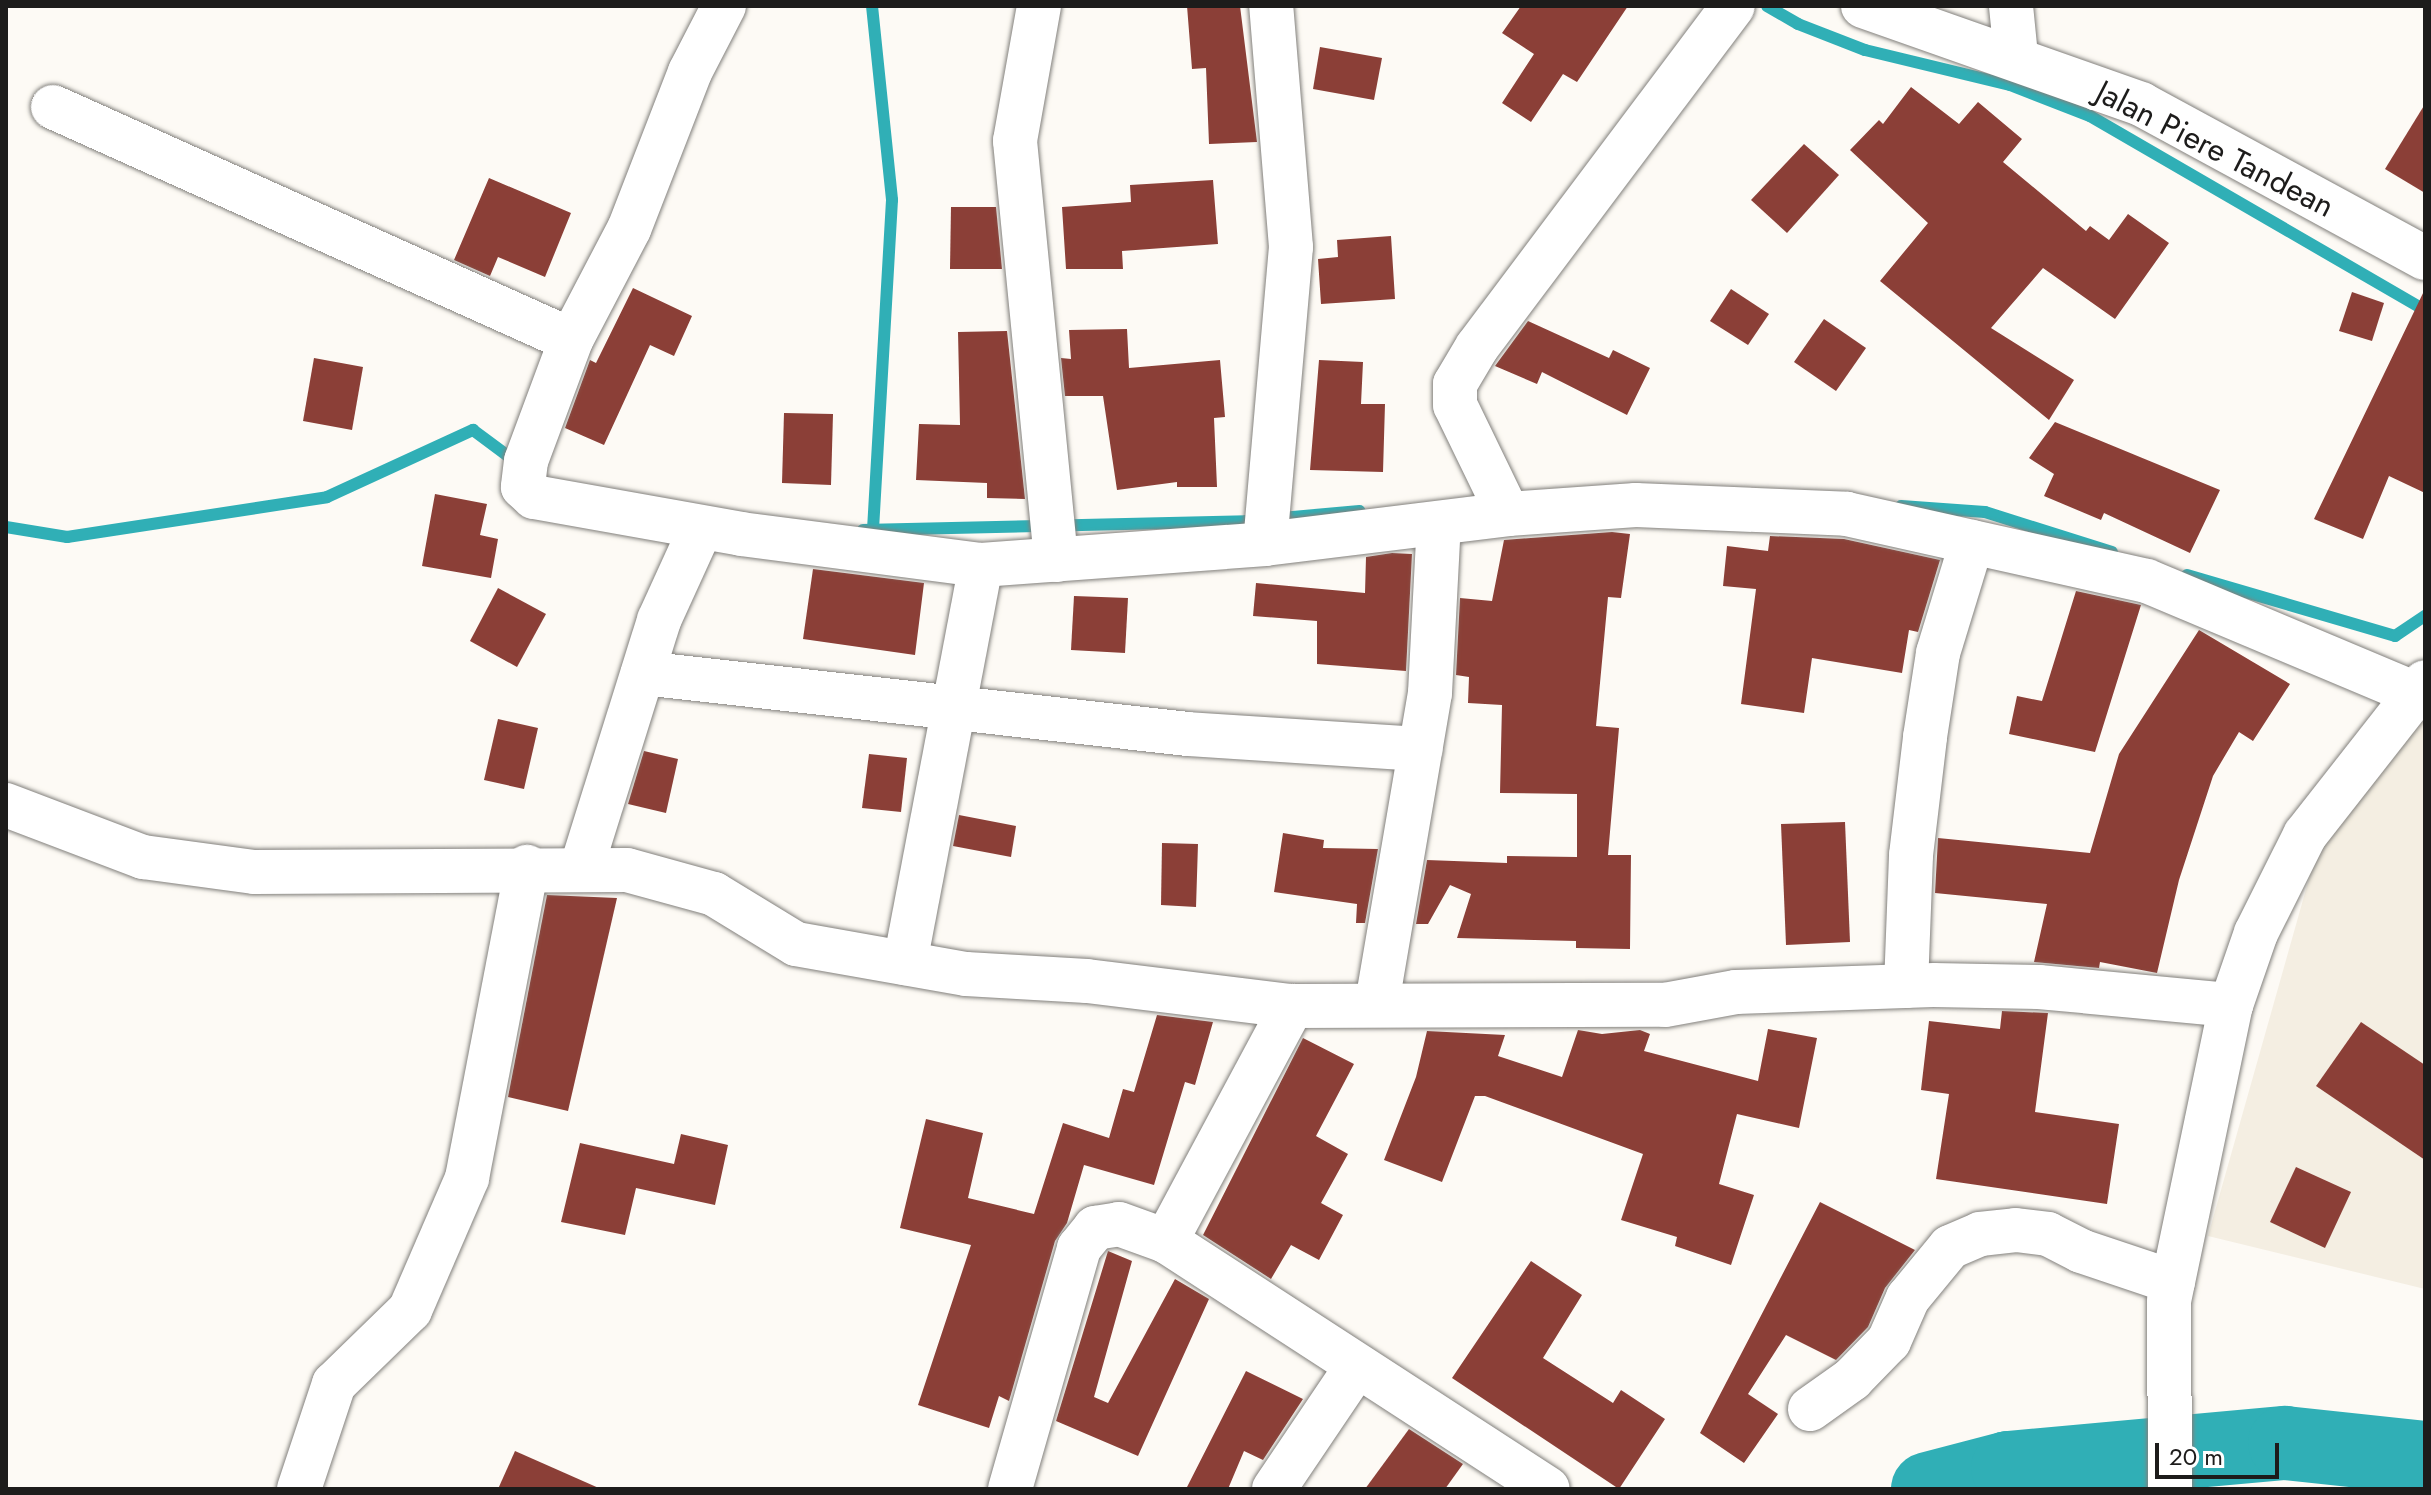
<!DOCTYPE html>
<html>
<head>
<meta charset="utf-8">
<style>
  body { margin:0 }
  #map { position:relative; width:2431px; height:1495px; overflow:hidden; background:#fdfaf5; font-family:Jost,sans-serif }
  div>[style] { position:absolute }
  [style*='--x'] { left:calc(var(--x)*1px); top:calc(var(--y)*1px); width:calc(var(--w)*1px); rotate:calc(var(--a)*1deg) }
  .built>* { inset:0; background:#f4eee2 }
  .stream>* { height:12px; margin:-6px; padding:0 6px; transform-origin:6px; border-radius:6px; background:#30afb6 }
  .river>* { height:74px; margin:-37px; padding:0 37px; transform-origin:37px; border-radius:37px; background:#30afb6 }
  .building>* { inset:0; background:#8b3f37 }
  .roads { filter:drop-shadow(0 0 2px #82807c) drop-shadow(0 0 2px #82807c) }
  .minor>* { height:44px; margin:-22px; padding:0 22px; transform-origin:22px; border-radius:22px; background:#fff }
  span { translate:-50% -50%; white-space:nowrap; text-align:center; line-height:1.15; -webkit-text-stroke:8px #fff; paint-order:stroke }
  .street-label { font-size:32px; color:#1d1c1b }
  .frame { position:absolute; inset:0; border:8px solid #1d1c1b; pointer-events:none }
  .scale { position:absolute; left:2155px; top:1443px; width:124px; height:36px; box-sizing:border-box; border:4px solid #1d1c1b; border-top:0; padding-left:10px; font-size:24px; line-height:28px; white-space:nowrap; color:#1d1c1b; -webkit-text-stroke:6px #fff; paint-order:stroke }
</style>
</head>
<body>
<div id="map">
  <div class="built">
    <div style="clip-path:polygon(2425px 717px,2425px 1289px,2208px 1236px,2316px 854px)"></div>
  </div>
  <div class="stream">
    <div style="--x:872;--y:6;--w:195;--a:84.1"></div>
    <div style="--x:892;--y:200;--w:331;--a:93.3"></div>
    <div style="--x:1767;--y:6;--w:36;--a:30"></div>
    <div style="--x:1798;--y:24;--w:72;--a:21.2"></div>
    <div style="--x:1865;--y:50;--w:149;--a:13.6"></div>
    <div style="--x:2010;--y:85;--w:86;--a:21.2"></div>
    <div style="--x:2090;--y:116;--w:387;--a:30.1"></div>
    <div style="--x:1901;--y:506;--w:84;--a:4.1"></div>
    <div style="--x:1985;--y:512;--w:133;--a:17.5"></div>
    <div style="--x:6;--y:527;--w:62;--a:9.3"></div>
    <div style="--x:67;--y:537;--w:263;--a:-8.7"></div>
    <div style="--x:327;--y:497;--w:161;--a:-24.7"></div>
    <div style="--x:473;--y:430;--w:54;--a:36.7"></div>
    <div style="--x:863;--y:530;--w:383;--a:-1.3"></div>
    <div style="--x:1246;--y:521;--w:114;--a:-5"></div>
    <div style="--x:2187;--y:575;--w:217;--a:16.3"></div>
    <div style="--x:2395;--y:636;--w:36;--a:-34"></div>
  </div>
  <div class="river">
    <div style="--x:1928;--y:1489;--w:83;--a:-14.7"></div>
    <div style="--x:2008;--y:1468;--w:278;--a:-5.2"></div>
    <div style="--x:2285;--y:1443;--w:141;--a:6.1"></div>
  </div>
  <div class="building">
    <div style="clip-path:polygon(1187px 6px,1240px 6px,1257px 142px,1209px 144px,1206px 68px,1192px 69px)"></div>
    <div style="clip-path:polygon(1521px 6px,1628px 6px,1577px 82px,1563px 74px,1531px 122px,1502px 103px,1534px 54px,1502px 33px)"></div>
    <div style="clip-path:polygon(1320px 47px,1382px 58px,1374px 100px,1313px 89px)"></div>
    <div style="clip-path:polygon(1911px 87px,1959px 124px,1978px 102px,2022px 139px,2003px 162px,2086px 231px,2090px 226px,2109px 240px,2128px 214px,2169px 243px,2115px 319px,2043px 268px,1991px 328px,2074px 380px,2049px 420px,1880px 281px,1928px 223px,1850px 150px,1879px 120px,1883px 124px)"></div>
    <div style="clip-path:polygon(2425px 104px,2425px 193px,2385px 169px)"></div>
    <div style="clip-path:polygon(1804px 144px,1839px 175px,1787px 233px,1751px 200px)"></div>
    <div style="clip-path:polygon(489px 178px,571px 213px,545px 277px,498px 257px,490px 276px,454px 260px)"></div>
    <div style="clip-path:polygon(1213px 180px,1218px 244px,1122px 251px,1123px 269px,1066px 269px,1062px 207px,1131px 202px,1130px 185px)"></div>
    <div style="clip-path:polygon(951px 207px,996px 207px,1002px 269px,950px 269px)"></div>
    <div style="clip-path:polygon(1391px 236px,1395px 299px,1321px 304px,1318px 259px,1338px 257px,1337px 240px)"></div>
    <div style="clip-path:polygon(633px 288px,692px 316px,674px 356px,650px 345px,604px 445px,565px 428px,590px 360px,596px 363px)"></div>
    <div style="clip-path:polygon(1731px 289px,1769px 314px,1748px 345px,1710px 321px)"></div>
    <div style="clip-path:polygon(2425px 289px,2425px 493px,2389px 476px,2363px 539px,2314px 519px)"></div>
    <div style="clip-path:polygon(2352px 292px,2384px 303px,2372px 341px,2339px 331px)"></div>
    <div style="clip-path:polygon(1824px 319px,1866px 348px,1836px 391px,1794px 362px)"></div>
    <div style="clip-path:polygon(1528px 321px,1609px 358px,1613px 350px,1650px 368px,1627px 415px,1542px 372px,1537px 384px,1495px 366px)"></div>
    <div style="clip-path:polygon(1127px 329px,1129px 368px,1220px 360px,1225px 417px,1214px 418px,1217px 487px,1177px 487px,1177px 482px,1117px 490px,1103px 396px,1065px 396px,1061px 358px,1071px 359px,1069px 330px)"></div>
    <div style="clip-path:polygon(1007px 331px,1025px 499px,987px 498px,987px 483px,916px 480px,919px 424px,960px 425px,958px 332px)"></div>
    <div style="clip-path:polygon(314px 358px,363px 367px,352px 430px,303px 421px)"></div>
    <div style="clip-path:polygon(1319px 360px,1363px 362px,1361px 404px,1385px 404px,1383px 472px,1310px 470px)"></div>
    <div style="clip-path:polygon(784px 413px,833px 414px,831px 485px,782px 483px)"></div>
    <div style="clip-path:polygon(2055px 422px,2220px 490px,2190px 553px,2104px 513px,2101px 520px,2044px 496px,2054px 474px,2029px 458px)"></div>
    <div style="clip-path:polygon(435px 494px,487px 504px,480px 535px,498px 539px,491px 578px,422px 566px)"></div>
    <div style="clip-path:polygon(1612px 532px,1630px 534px,1621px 598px,1608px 597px,1596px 726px,1619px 728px,1608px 855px,1631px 855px,1630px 949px,1576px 948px,1576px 941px,1457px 938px,1471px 894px,1450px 885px,1428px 924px,1416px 924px,1427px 860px,1507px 863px,1507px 856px,1577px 857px,1577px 794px,1500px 793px,1502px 705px,1468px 703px,1469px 677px,1456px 675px,1460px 598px,1492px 601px,1504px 540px)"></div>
    <div style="clip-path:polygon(1770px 536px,1844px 539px,1940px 560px,1918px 632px,1909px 630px,1902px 673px,1812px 658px,1804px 713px,1741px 704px,1756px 589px,1723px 586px,1727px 546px,1768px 551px)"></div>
    <div style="clip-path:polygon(1392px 553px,1412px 554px,1406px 671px,1317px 664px,1317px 621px,1253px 616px,1256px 583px,1365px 593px,1366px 557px)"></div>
    <div style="clip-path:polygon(813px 569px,924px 583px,915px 655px,803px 639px)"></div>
    <div style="clip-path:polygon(498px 588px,546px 614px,517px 667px,470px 641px)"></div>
    <div style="clip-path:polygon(2076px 591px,2141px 605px,2095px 752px,2009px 734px,2017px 696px,2042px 701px)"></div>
    <div style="clip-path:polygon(1074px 596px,1128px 598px,1125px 653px,1071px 650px)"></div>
    <div style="clip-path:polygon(2199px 630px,2290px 684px,2253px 741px,2239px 732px,2213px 776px,2179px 880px,2157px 973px,2100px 962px,2099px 968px,2034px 962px,2047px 904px,1935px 893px,1938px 838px,2090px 853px,2119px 754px)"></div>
    <div style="clip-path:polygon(498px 719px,538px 728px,524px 789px,484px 780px)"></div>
    <div style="clip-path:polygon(644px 751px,678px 759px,666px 813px,628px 804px)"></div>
    <div style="clip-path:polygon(869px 754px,907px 758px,901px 812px,862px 808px)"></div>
    <div style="clip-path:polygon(959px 815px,1016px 826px,1011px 857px,953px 846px)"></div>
    <div style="clip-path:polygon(1845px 822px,1850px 942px,1786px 945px,1781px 824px)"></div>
    <div style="clip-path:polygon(1283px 833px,1324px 840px,1323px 848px,1378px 849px,1365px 923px,1356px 923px,1357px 904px,1274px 892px)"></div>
    <div style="clip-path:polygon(1162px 843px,1198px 844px,1196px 907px,1161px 905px)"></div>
    <div style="clip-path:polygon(547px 895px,617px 898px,568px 1111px,508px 1097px)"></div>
    <div style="clip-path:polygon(2002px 1011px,2048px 1013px,2035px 1112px,2119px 1124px,2107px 1204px,1936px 1179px,1949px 1094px,1921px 1090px,1929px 1021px,2000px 1029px)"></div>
    <div style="clip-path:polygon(1157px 1015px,1213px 1022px,1195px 1085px,1185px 1082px,1154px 1185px,1084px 1165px,1067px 1223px,1055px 1241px,1009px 1401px,999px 1396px,989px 1428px,918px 1405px,971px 1245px,900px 1228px,926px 1119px,983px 1133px,968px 1198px,1034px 1214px,1063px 1123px,1109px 1138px,1123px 1089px,1134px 1092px)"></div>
    <div style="clip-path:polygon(2361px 1022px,2425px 1065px,2425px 1160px,2316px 1086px)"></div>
    <div style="clip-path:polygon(1768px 1029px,1817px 1038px,1799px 1128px,1737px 1114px,1719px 1184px,1754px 1195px,1731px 1265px,1675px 1246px,1677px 1237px,1621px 1220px,1643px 1154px,1485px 1096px,1475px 1096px,1442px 1182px,1384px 1160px,1416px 1077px,1427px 1031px,1505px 1035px,1498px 1056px,1562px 1077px,1578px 1030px,1602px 1034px,1640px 1030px,1650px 1034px,1644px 1051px,1758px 1081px)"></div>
    <div style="clip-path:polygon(1303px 1038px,1354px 1064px,1316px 1136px,1348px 1154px,1321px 1203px,1343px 1215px,1319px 1260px,1291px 1245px,1271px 1279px,1203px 1235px)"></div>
    <div style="clip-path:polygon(681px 1134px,728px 1145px,715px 1205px,636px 1188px,625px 1235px,561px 1222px,580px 1143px,674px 1164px)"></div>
    <div style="clip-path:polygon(2296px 1167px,2351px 1192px,2325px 1248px,2270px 1222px)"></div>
    <div style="clip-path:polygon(1820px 1202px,1915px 1250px,1885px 1288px,1868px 1327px,1836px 1360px,1786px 1335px,1748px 1394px,1778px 1414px,1744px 1463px,1700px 1433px)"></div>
    <div style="clip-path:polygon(1108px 1251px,1132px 1261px,1094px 1397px,1108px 1403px,1175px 1279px,1209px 1299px,1138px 1456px,1056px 1421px)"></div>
    <div style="clip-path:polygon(1531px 1261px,1582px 1295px,1543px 1358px,1613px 1403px,1621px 1390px,1665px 1419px,1619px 1489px,1452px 1378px)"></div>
    <div style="clip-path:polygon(1246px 1371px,1303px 1399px,1263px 1460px,1244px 1451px,1228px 1489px,1186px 1489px)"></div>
    <div style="clip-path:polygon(1409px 1429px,1463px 1464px,1445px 1489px,1365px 1489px)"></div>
    <div style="clip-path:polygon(515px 1451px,601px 1489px,498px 1489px)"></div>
  </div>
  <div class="roads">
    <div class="minor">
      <div style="--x:724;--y:6;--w:74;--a:117.3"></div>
      <div style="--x:690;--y:72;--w:168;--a:111.2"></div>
      <div style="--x:629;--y:229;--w:125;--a:117.6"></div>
      <div style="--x:571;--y:340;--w:129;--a:110.4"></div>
      <div style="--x:526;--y:461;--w:26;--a:97"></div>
      <div style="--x:523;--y:487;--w:15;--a:42"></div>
      <div style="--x:534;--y:497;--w:210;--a:10.1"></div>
      <div style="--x:741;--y:534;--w:242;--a:7.4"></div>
      <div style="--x:981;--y:565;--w:285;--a:-4.2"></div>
      <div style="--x:1265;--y:544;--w:245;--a:-7"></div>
      <div style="--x:1508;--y:514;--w:128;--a:-4"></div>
      <div style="--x:1636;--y:505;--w:211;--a:2.4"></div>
      <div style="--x:1847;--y:514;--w:307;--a:12.6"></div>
      <div style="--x:2147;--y:581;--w:289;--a:22.8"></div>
      <div style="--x:1039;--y:6;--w:137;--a:100.1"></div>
      <div style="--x:1015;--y:141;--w:421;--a:84.4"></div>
      <div style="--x:1863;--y:6;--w:295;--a:19.4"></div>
      <div style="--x:2141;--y:104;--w:323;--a:28.5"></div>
      <div style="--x:2011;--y:6;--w:50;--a:84.3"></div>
      <div style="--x:53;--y:107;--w:568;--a:24.22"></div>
      <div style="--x:1508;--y:514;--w:121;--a:-115.9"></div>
      <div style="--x:1455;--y:405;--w:21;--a:-90"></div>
      <div style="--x:1455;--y:384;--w:43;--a:-59.3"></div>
      <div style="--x:1477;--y:347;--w:426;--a:-53.1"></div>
      <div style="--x:1265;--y:544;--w:298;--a:-85"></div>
      <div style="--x:1291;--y:247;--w:242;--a:-94.7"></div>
      <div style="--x:643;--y:673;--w:548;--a:6.39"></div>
      <div style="--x:1188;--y:734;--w:233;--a:3.7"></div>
      <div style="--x:6;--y:805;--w:147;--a:20.8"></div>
      <div style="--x:143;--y:857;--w:112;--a:7.7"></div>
      <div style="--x:254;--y:872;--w:373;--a:-0.3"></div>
      <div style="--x:627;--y:870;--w:90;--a:15.4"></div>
      <div style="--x:714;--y:894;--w:96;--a:31.4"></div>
      <div style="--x:796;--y:944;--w:173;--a:10"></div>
      <div style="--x:966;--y:974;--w:121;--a:3.3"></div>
      <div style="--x:1087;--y:981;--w:207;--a:7"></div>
      <div style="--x:1292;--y:1006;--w:373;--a:-0.2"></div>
      <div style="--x:1665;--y:1005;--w:72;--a:-10.4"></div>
      <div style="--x:1736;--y:992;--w:197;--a:-2"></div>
      <div style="--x:1933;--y:985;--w:106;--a:1.1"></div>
      <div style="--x:2039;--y:987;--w:193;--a:5.4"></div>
      <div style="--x:582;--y:866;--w:258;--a:-72.6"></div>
      <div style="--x:659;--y:620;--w:101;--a:-65.5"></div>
      <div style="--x:905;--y:963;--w:405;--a:-79.2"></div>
      <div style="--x:1906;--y:986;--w:131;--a:-87.8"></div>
      <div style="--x:1911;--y:855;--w:119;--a:-83.2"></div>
      <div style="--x:1925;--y:737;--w:85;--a:-81.2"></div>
      <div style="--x:1938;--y:653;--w:116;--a:-73"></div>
      <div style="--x:1377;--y:1003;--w:314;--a:-80.3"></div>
      <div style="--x:1430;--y:693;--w:170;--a:-87"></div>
      <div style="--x:1292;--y:1006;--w:267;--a:118.2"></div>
      <div style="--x:1166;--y:1241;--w:455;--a:33"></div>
      <div style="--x:1810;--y:1409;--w:52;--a:-35.5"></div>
      <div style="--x:1852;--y:1379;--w:53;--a:-45.8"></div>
      <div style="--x:1889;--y:1341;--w:47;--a:-66.2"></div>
      <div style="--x:1908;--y:1298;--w:66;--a:-50.5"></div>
      <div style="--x:1950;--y:1247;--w:33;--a:-23"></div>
      <div style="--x:1980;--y:1234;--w:36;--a:-6"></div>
      <div style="--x:2016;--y:1230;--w:32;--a:7"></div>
      <div style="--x:2048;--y:1234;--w:37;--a:27"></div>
      <div style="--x:2081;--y:1251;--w:97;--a:18.6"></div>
      <div style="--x:299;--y:1489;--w:111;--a:-71.6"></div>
      <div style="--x:334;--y:1384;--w:106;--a:-44.2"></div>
      <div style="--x:410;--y:1310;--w:144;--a:-66.6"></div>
      <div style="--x:467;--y:1178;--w:317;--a:-79.1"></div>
      <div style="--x:1010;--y:1489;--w:251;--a:-74"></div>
      <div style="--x:1079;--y:1248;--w:26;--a:-51"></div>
      <div style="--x:1095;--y:1228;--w:24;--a:-9"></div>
      <div style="--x:1119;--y:1224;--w:50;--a:19.9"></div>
      <div style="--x:1274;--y:1489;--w:148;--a:-56"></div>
      <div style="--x:2170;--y:1489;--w:188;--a:-90.3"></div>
      <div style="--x:2169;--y:1301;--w:302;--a:-78.2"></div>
      <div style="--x:2231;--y:1005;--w:76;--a:-70.9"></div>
      <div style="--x:2256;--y:933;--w:110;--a:-63.4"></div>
      <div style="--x:2305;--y:835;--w:194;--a:-51.9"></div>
    </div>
  </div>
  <div class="street-label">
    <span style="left:2215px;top:149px;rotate:27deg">Jalan Piere Tandean</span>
  </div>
  <div class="frame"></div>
  <div class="scale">20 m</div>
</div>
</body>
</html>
